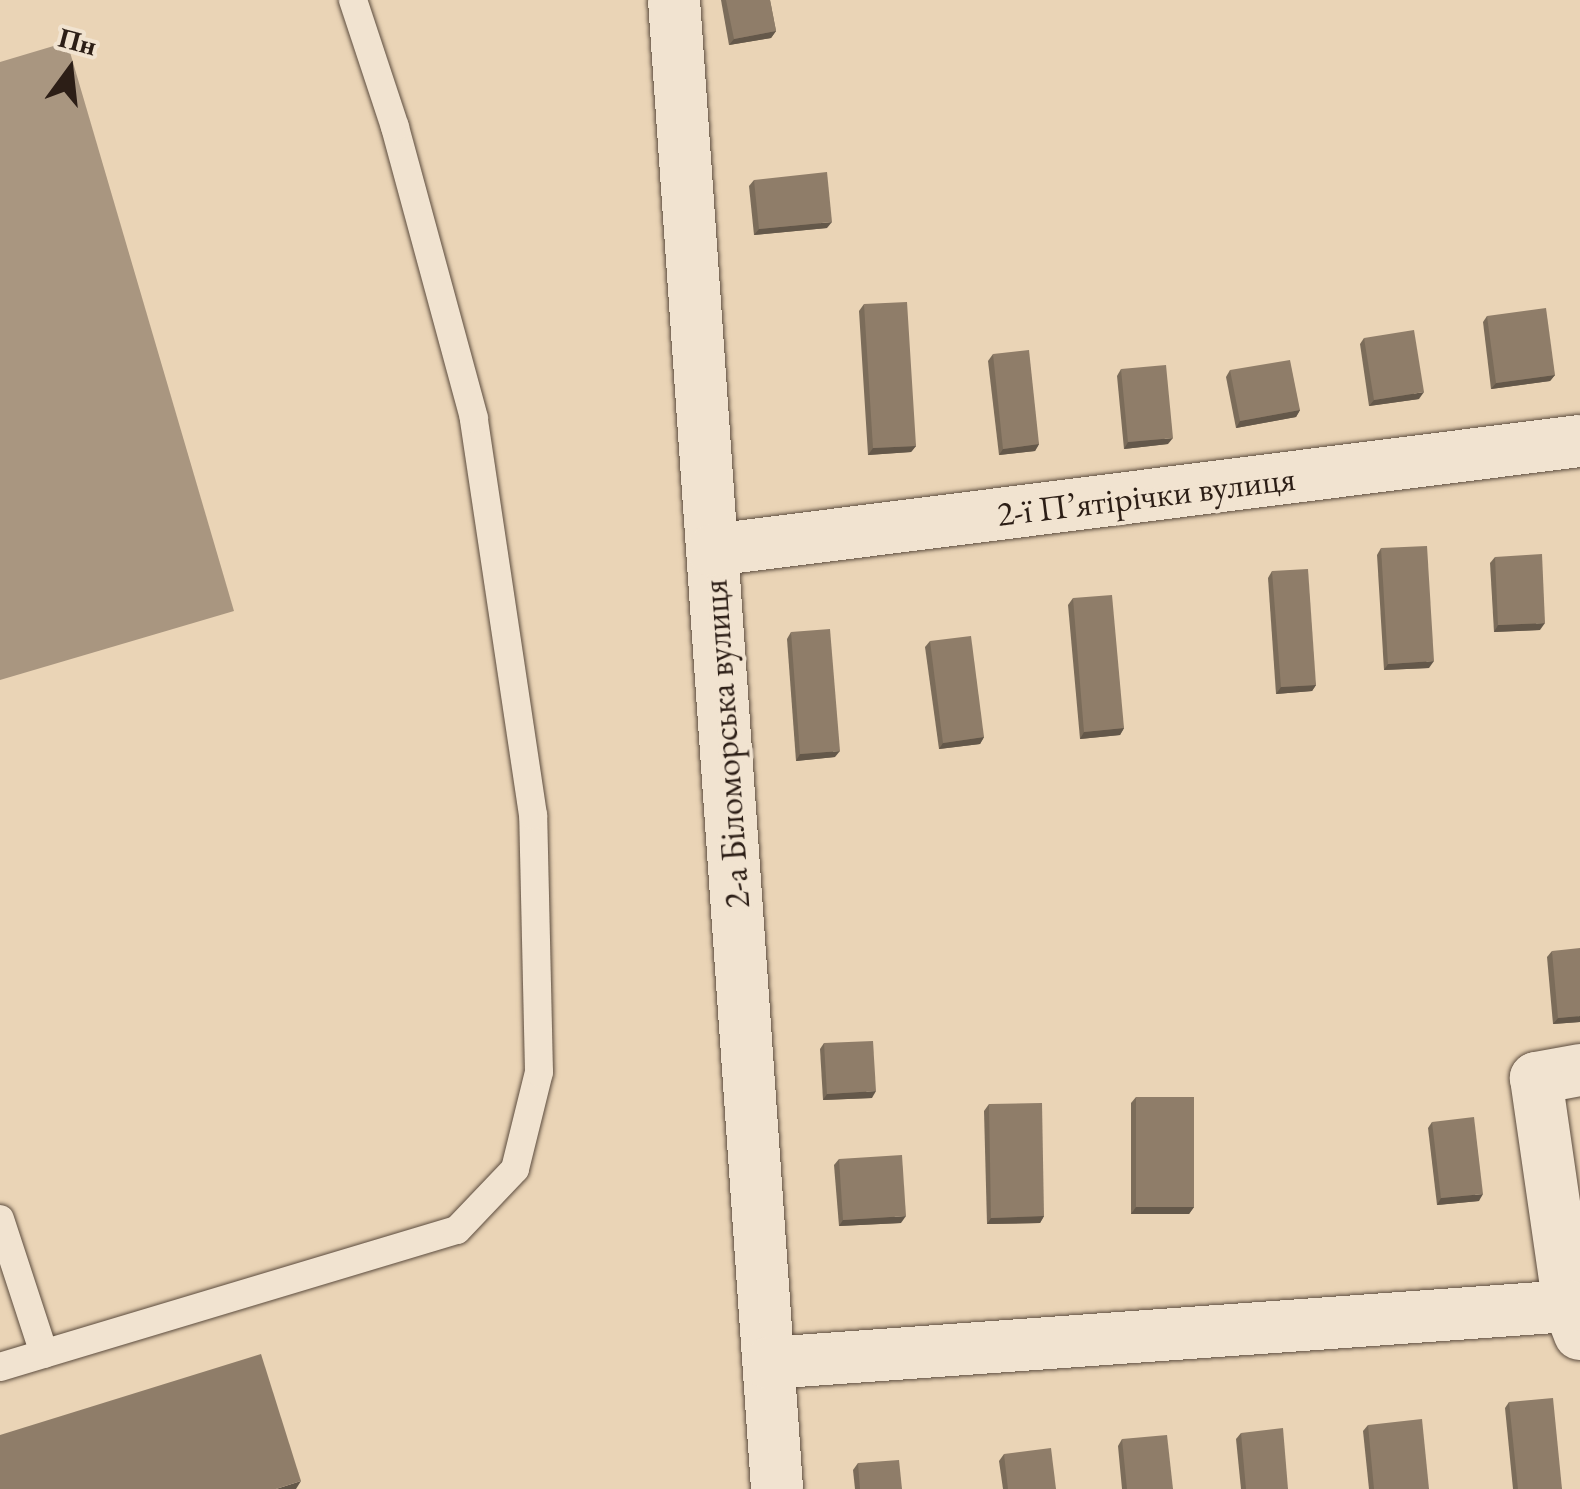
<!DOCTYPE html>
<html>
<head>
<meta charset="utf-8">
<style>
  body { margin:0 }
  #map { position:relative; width:1580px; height:1489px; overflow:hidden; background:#ead4b6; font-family:"EB Garamond",serif }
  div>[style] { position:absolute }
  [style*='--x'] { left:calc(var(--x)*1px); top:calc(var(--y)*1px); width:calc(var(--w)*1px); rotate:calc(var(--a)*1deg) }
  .water>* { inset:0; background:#a99680 }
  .roads { filter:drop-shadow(0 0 2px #5c4c3e) drop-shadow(0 0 2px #5c4c3e) }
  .service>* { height:28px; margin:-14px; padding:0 14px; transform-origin:14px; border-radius:14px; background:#f1e3d0 }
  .minor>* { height:52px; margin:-26px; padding:0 26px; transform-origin:26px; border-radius:26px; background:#f1e3d0 }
  .wall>* { inset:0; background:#7b6c5a }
  .shaded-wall>* { inset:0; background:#64584a }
  .building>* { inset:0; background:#8f7d69 }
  span { translate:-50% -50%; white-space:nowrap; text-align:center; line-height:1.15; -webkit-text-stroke:8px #f1e3d0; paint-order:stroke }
  .street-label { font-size:35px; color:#2c1e16 }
  .north { position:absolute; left:20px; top:20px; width:100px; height:100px; -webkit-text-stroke:8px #f1e3d0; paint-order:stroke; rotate:15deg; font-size:28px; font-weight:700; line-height:40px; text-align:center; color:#2c1e16 }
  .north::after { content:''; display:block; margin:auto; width:35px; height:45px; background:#2c1e16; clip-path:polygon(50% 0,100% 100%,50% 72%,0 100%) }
</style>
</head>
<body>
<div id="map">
  <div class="water">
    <div style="clip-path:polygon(67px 42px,234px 611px,0 680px,0 62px)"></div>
  </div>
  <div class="roads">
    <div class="service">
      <div style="--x:0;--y:1219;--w:142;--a:71.9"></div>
      <div style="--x:0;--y:1367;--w:477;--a:-16.7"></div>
      <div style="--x:457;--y:1230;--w:84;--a:-46.4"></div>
      <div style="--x:515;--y:1169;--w:100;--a:-76.1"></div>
      <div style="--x:539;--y:1072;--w:257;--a:-91.3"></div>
      <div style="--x:533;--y:815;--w:401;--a:-98.5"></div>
      <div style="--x:474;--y:418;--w:302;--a:-105.2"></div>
      <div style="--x:395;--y:127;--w:134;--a:-108.3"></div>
    </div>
    <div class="minor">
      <div style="--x:674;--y:0;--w:1493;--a:86.04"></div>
      <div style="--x:713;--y:550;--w:874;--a:-7.17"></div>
      <div style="--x:1580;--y:1070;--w:45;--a:169.7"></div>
      <div style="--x:1536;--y:1078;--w:230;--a:81.8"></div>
      <div style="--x:1569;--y:1306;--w:30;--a:69"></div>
      <div style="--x:769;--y:1363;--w:802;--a:-4.08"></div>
    </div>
  </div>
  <div class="wall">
    <div style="clip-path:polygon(721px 0,770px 0,776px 31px,771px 38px,729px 45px)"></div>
    <div style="clip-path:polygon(754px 180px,827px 228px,754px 235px,749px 186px)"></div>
    <div style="clip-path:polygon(864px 304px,916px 446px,911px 452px,868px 455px,859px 311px)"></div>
    <div style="clip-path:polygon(1487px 316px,1555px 375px,1550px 381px,1491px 389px,1483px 322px)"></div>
    <div style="clip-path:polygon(1364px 338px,1419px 399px,1369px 406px,1360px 344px)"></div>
    <div style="clip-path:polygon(993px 354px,1039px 444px,1035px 451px,999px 455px,988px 361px)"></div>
    <div style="clip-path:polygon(1121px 369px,1168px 444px,1124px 449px,1117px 376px)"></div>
    <div style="clip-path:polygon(1230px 370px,1300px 410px,1296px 417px,1236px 428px,1226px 377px)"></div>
    <div style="clip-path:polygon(1381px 548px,1429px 668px,1384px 670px,1377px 555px)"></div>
    <div style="clip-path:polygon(1495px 557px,1540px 630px,1494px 632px,1490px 563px)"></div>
    <div style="clip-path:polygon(1272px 571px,1316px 685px,1312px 691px,1276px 694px,1268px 578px)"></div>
    <div style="clip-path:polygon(1073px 598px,1124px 728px,1120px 735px,1080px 739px,1068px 605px)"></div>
    <div style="clip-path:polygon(791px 632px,835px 757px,796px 761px,787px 639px)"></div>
    <div style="clip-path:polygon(930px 641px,984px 737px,980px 744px,939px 749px,925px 647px)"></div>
    <div style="clip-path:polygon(1552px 951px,1580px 1022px,1553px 1024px,1547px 957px)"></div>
    <div style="clip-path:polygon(824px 1043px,872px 1098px,823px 1100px,820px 1049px)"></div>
    <div style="clip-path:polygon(1136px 1097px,1194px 1207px,1189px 1214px,1131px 1214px,1131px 1103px)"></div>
    <div style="clip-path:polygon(989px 1104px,1044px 1216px,1040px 1223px,987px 1224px,984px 1111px)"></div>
    <div style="clip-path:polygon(1432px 1122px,1479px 1201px,1437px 1205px,1428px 1128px)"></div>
    <div style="clip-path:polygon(839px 1159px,901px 1223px,839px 1226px,834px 1165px)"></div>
    <div style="clip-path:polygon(1509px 1402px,1562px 1489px,1513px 1489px,1505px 1408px)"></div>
    <div style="clip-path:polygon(1368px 1425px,1429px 1489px,1369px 1489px,1363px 1431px)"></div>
    <div style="clip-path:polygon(1241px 1433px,1288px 1489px,1241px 1489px,1236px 1439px)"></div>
    <div style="clip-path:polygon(1122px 1439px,1173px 1489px,1122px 1489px,1118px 1446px)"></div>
    <div style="clip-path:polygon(1004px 1454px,1056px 1489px,1003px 1489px,999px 1461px)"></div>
    <div style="clip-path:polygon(858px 1463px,902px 1489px,855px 1489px,853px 1470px)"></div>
  </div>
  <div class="shaded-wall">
    <div style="clip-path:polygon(776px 31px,771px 38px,729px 45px,734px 39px)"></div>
    <div style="clip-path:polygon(832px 222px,827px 228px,754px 235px,759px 229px)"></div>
    <div style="clip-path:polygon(1555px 375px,1550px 381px,1491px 389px,1496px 383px)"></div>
    <div style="clip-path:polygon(1424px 392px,1419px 399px,1369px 406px,1374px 400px)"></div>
    <div style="clip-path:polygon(1300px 410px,1296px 417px,1236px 428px,1240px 421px)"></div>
    <div style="clip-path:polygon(1173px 438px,1168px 444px,1124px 449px,1128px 442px)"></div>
    <div style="clip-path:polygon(1039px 444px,1035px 451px,999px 455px,1003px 449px)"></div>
    <div style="clip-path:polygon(916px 446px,911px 452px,868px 455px,873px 448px)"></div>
    <div style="clip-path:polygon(1545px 623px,1540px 630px,1494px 632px,1498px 625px)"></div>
    <div style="clip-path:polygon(1434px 661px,1429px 668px,1384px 670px,1388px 664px)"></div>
    <div style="clip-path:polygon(1316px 685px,1312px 691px,1276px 694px,1281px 687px)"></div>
    <div style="clip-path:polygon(1124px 728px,1120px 735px,1080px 739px,1084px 732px)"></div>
    <div style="clip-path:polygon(984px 737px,980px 744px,939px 749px,943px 743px)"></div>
    <div style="clip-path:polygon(840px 751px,835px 757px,796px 761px,800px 754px)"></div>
    <div style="clip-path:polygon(1580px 1016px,1580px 1022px,1553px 1024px,1558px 1018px)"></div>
    <div style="clip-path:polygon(876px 1091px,872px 1098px,823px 1100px,827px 1094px)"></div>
    <div style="clip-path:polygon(1483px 1194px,1479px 1201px,1437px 1205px,1441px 1198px)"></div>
    <div style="clip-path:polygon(1136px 1207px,1194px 1207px,1189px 1214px,1131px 1214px)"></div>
    <div style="clip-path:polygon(906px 1216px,901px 1223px,839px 1226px,843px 1220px)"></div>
    <div style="clip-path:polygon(1044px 1216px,1040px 1223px,987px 1224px,991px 1218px)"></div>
    <div style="clip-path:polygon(301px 1481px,296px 1489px,276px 1489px)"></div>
  </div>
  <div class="building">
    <div style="clip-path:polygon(726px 0,770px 0,776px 31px,734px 39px)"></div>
    <div style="clip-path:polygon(827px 172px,832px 222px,759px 229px,754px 180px)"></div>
    <div style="clip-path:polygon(907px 302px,916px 446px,873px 448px,864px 304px)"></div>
    <div style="clip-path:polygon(1546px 308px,1555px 375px,1496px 383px,1487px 316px)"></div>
    <div style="clip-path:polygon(1414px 330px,1424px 392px,1374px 400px,1364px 338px)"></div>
    <div style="clip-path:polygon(1029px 350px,1039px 444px,1003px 449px,993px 354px)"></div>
    <div style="clip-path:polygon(1290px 360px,1300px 410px,1240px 421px,1230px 370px)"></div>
    <div style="clip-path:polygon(1166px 365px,1173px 438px,1128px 442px,1121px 369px)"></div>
    <div style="clip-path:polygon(1427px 546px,1434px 661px,1388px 664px,1381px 548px)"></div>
    <div style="clip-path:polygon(1542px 554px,1545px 623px,1498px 625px,1495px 557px)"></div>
    <div style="clip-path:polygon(1308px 569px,1316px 685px,1281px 687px,1272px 571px)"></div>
    <div style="clip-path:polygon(1112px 595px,1124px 728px,1084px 732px,1073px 598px)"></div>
    <div style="clip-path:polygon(830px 629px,840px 751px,800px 754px,791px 632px)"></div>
    <div style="clip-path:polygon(971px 636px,984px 737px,943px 743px,930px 641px)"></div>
    <div style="clip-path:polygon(1580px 948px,1580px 1016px,1558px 1018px,1552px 951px)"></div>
    <div style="clip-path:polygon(873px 1041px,876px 1091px,827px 1094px,824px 1043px)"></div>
    <div style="clip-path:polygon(1136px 1097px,1194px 1097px,1194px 1207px,1136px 1207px)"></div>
    <div style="clip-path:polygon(1042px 1103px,1044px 1216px,991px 1218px,989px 1104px)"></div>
    <div style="clip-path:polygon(1474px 1117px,1483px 1194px,1441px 1198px,1432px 1122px)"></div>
    <div style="clip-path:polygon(902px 1155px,906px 1216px,843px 1220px,839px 1159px)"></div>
    <div style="clip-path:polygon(261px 1354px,301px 1481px,276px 1489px,0 1489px,0 1435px)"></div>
    <div style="clip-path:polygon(1553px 1398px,1562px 1489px,1518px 1489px,1509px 1402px)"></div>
    <div style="clip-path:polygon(1422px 1419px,1429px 1489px,1374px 1489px,1368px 1425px)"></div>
    <div style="clip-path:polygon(1283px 1428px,1288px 1489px,1246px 1489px,1241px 1433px)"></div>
    <div style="clip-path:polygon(1167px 1435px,1173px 1489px,1127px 1489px,1122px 1439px)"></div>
    <div style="clip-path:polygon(1051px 1448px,1056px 1489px,1008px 1489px,1004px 1454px)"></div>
    <div style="clip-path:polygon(899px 1460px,902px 1489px,860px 1489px,858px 1463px)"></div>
  </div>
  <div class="street-label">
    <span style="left:1146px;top:496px;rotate:-7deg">2-ї П’ятірічки вулиця</span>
    <span style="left:726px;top:744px;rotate:-94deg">2-а Біломорська вулиця</span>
  </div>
  <div class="north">Пн</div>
</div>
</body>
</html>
